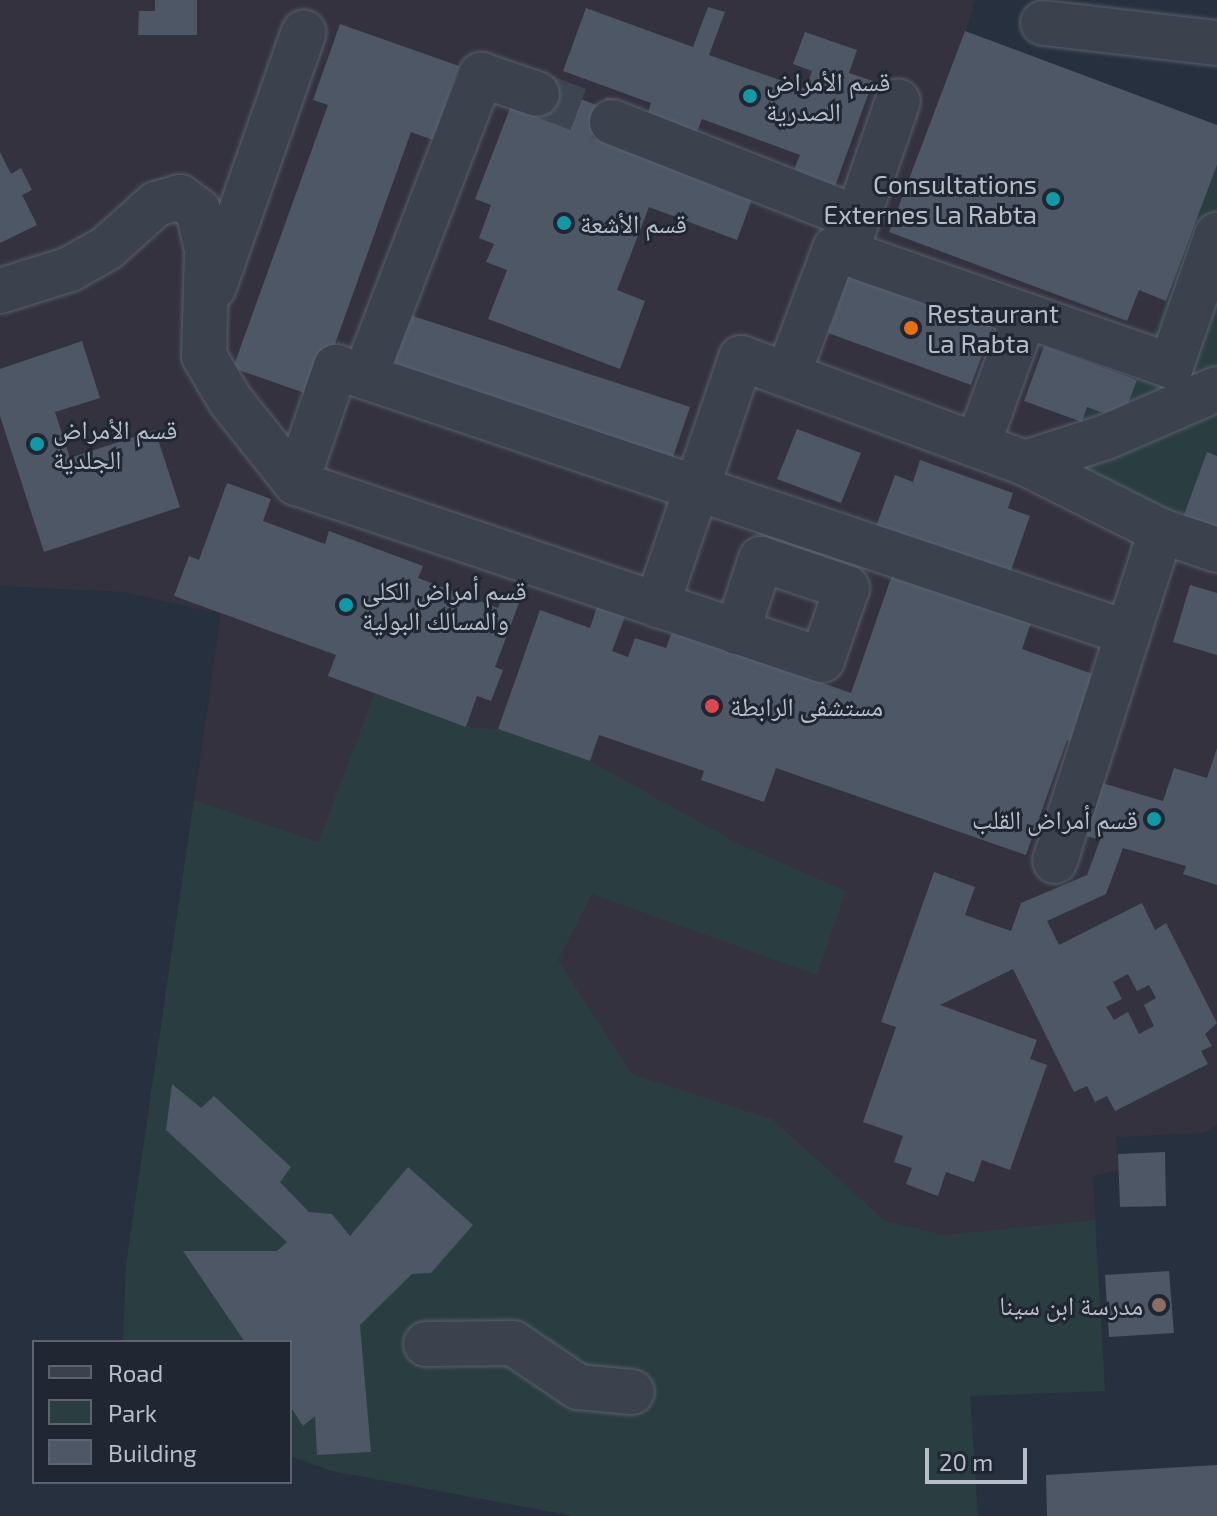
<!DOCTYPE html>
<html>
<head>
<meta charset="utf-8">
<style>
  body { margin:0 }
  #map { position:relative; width:1217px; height:1516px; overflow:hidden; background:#27303e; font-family:"Exo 2","Noto Naskh Arabic",sans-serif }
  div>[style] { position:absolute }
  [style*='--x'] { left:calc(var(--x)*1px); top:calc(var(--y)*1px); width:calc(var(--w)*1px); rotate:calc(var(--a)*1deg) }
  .medical>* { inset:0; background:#35323f }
  .green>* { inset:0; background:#2a3d40 }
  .building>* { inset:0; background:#4d5766 }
  .minor-tunnel>* { height:44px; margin-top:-22px; transform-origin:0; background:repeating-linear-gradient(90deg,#3d4553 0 44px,transparent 0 66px) }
  .roads { filter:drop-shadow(0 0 2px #59606c) drop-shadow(0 0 2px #59606c) }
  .minor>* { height:44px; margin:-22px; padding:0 22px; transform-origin:22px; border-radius:22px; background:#3b424e }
  .dots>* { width:22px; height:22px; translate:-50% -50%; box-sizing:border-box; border:4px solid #202733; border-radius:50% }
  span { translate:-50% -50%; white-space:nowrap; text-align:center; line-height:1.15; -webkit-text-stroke:6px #202733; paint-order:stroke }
  .poi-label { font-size:26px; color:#b7bdc9 }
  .left { translate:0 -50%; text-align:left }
  .right { translate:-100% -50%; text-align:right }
  .legend { position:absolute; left:32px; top:1340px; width:260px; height:144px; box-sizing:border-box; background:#202733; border:2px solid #5c636f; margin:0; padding:10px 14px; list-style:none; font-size:24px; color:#b7bdc9 }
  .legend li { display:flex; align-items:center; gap:16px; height:40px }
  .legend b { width:40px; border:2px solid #5c636f }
  .scale { position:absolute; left:925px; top:1448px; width:102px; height:36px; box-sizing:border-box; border:4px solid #b7bdc9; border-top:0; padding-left:10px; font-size:24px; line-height:28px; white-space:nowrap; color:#b7bdc9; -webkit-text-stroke:6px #202733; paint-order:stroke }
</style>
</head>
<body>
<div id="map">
  <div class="medical">
    <div style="clip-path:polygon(0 0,975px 0,966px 31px,1217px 125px,1217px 1125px,1204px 1133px,1116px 1137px,1119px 1170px,1093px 1176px,1105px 1391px,970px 1396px,978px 1516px,573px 1516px,332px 1471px,290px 1456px,290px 1342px,123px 1342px,126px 1265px,221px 614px,124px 592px,0 586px)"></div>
  </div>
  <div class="green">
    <div style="clip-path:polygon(1217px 165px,1217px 456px,1207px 453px,1182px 520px,1062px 473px,1087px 407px,1122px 419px)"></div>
    <div style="clip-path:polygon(375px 693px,466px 727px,498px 729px,590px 761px,741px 845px,846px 891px,817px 975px,592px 894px,558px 960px,632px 1074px,772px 1119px,885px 1221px,944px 1235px,1095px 1220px,1105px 1391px,970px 1396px,978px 1516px,573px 1516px,332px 1471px,290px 1456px,290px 1342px,123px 1342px,126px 1265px,194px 800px,318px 842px)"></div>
  </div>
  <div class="building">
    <div style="clip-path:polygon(155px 0,197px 0,197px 35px,138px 35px,139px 11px,155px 11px)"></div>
    <div style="clip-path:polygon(708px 7px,725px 12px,709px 55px,805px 89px,812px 71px,793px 64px,805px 32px,857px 50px,849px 73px,873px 81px,833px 192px,791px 177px,800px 155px,702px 119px,696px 134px,647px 116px,651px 103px,563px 71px,586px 8px,693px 47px)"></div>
    <div style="clip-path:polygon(340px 24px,459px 66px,433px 140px,411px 132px,316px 397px,233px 368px,328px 105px,313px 100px)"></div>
    <div style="clip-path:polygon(965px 31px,1217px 125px,1217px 165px,1166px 301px,1139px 290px,1127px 321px,889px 232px)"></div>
    <div style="clip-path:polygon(541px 84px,615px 112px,753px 197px,737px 240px,649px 207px,617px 290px,645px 301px,620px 369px,488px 319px,507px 270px,486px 262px,494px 244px,479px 238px,491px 205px,475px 199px,512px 103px)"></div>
    <div style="clip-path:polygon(0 152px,11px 174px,21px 168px,32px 190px,22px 195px,37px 225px,0 243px)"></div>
    <div style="clip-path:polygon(850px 271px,994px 323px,971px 385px,828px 333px)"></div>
    <div style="clip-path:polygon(410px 315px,690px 407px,670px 466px,390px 374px)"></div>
    <div style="clip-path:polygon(82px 341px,100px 398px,55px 412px,70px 458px,155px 430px,180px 507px,44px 552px,0 416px,0 369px)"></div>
    <div style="clip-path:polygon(1044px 346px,1137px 380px,1122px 420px,1087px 407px,1082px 422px,1024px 401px)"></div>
    <div style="clip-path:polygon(797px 429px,861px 453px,841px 503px,777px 479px)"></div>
    <div style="clip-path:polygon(1207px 452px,1217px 456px,1217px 532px,1182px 520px)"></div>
    <div style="clip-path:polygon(920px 460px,1013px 493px,1008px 508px,1030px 516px,1009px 576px,875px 529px,895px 475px,913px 482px)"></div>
    <div style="clip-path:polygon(227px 483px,271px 499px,263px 521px,325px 544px,329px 531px,423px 566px,418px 578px,498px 608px,502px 597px,519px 603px,495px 667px,503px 670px,491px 701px,477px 696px,466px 727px,328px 676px,336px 655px,174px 596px,189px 556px,199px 560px)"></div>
    <div style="clip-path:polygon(892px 575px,1031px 623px,1022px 649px,1104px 678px,1081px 744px,1067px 740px,1026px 855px,776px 768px,764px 802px,701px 780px,704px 771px,599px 735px,590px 761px,498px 729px,540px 610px,590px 628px,598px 604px,626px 614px,612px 651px,628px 657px,635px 638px,666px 648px,676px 621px,690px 637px,851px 693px)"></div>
    <div style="clip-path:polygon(1190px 585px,1217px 593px,1217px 655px,1173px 642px)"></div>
    <div style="clip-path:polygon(evenodd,1217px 748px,1217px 885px,1183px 874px,1186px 866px,1123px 848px,1106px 894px,1047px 921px,1059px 945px,1142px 903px,1155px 930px,1166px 923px,1217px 1023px,1205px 1034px,1212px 1046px,1201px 1051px,1208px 1064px,1115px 1111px,1107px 1096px,1095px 1102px,1087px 1086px,1074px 1092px,1013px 969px,940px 1005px,1037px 1040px,1030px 1059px,1047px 1065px,1010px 1170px,982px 1160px,974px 1182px,946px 1172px,938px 1196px,906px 1184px,912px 1168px,894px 1162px,903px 1136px,863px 1122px,896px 1027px,881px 1022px,934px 872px,975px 887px,965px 915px,1011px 931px,1021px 903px,1087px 875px,1100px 840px,1086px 836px,1102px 783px,1163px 801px,1174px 768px,1207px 778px,1217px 748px,1128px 974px,1137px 991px,1149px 985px,1156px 998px,1144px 1005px,1154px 1026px,1139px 1034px,1128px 1012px,1114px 1020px,1106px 1007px,1122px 999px,1113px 982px,1128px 974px)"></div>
    <div style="clip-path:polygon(172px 1084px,201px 1108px,214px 1096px,291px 1167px,280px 1182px,309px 1212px,332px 1214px,350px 1236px,408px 1167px,473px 1225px,431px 1273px,412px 1274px,360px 1325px,371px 1452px,317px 1455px,315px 1416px,303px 1426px,290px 1406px,290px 1342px,245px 1342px,183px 1251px,277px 1251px,287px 1242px,166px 1130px)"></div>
    <div style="clip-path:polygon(1165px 1152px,1166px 1206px,1120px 1207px,1118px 1154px)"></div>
    <div style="clip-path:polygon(1169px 1271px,1174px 1333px,1109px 1337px,1105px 1275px)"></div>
    <div style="clip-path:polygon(1217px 1465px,1217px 1516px,1047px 1516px,1046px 1475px)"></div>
  </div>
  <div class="minor-tunnel">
    <div style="--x:537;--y:94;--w:80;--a:20.5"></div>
  </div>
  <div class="roads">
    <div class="minor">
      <div style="--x:1043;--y:23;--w:175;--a:6.6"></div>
      <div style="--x:612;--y:122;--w:263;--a:21.4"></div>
      <div style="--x:848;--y:246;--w:153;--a:-71"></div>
      <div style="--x:214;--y:287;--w:270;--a:-70.6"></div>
      <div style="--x:0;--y:291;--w:73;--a:-17.4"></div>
      <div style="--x:70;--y:269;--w:43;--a:-29.6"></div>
      <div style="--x:107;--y:248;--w:66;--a:-41.9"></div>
      <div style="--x:156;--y:204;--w:25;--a:-16"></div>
      <div style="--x:180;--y:197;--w:22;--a:36"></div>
      <div style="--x:198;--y:210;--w:41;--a:77.3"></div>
      <div style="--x:207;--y:250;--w:106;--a:91.6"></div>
      <div style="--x:204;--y:356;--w:51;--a:59.4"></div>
      <div style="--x:230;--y:400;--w:106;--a:51.5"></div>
      <div style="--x:788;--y:374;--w:134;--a:-69.4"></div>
      <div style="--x:835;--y:249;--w:356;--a:19.2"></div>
      <div style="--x:1171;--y:366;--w:139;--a:-70.7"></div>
      <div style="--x:365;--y:376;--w:323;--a:-68.9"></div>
      <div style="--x:481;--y:75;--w:59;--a:18.7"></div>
      <div style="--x:978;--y:444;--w:137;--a:-70"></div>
      <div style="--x:1025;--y:463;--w:152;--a:26.6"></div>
      <div style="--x:1161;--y:531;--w:59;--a:18.7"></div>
      <div style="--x:657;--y:605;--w:261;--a:-71.2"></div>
      <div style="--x:741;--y:358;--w:303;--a:20.3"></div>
      <div style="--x:1025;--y:463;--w:85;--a:-17.8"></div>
      <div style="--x:1106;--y:437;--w:121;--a:-23.4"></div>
      <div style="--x:737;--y:632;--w:77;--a:-71.8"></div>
      <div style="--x:761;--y:559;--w:91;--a:18.6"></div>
      <div style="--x:847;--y:588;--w:76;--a:109.1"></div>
      <div style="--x:822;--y:660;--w:555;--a:-161.4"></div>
      <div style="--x:296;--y:483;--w:123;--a:-71"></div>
      <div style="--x:336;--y:367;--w:835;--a:18.57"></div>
      <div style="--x:1055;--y:861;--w:347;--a:-72.2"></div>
      <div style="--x:426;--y:1344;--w:87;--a:-0.7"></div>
      <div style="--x:513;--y:1343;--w:78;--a:34.1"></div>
      <div style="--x:578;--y:1387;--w:54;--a:5.3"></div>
    </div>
  </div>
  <div class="dots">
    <div style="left:750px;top:96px;background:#0f9aa8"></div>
    <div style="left:1053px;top:199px;background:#0f9aa8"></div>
    <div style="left:564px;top:223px;background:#0f9aa8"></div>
    <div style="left:911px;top:328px;background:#e8710a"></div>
    <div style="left:37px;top:444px;background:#0f9aa8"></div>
    <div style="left:346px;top:605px;background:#0f9aa8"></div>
    <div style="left:712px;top:706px;background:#e0444e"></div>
    <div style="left:1154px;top:819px;background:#0f9aa8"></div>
    <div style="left:1159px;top:1305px;background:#8d6e63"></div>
  </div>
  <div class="poi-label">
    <span class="left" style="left:766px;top:96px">قسم الأمراض<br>الصدرية</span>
    <span class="right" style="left:1037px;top:199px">Consultations<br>Externes La Rabta</span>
    <span class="left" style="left:580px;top:223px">قسم الأشعة</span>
    <span class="left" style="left:927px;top:328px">Restaurant<br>La Rabta</span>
    <span class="left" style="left:53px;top:444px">قسم الأمراض<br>الجلدية</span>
    <span class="left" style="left:362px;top:605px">قسم أمراض الكلى<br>والمسالك البولية</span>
    <span class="left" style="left:730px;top:706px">مستشفى الرابطة</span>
    <span class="right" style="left:1138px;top:819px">قسم أمراض القلب</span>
    <span class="right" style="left:1143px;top:1305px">مدرسة ابن سينا</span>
  </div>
  <ul class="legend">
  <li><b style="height:10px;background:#3b424e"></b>Road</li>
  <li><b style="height:22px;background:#2a3d40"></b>Park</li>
  <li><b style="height:22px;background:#4d5766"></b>Building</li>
  </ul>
  <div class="scale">20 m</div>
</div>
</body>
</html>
